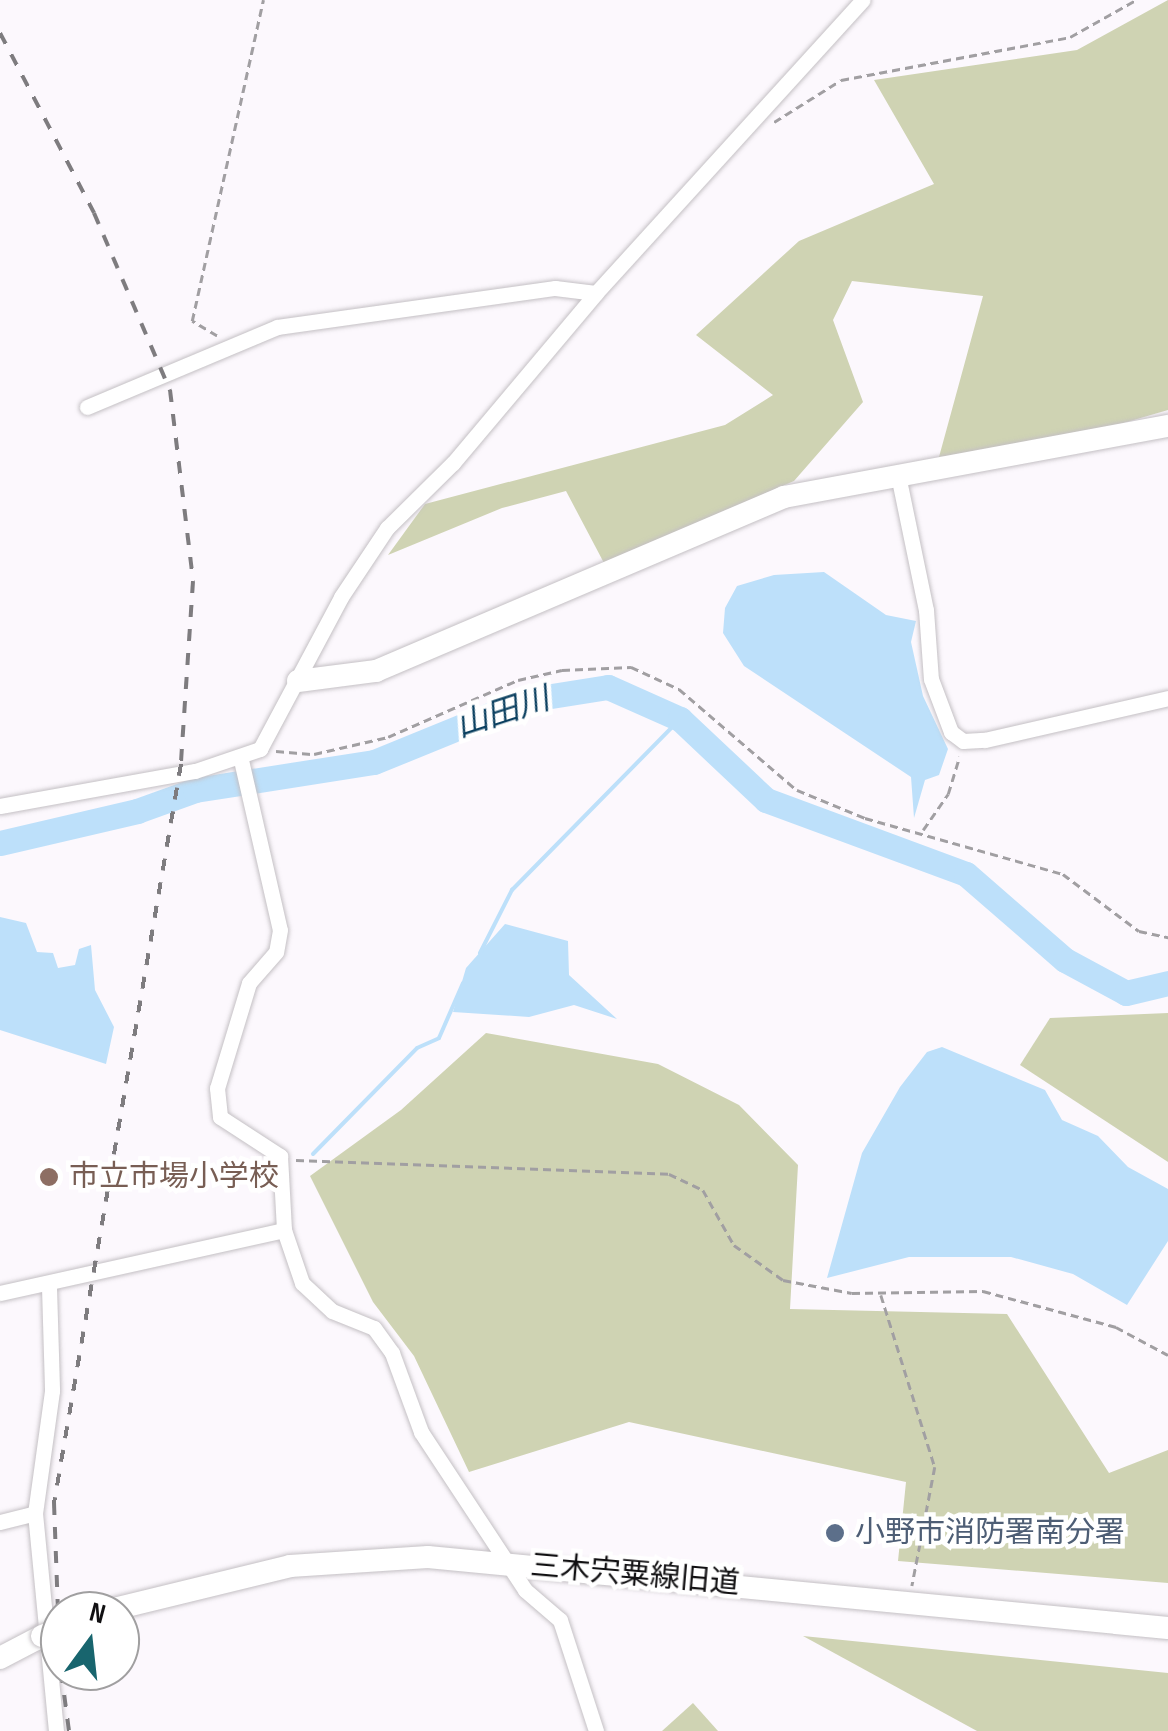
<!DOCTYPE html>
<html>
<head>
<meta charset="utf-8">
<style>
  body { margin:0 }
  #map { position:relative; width:1168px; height:1731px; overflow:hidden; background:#fcf8fd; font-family:"Sofia Sans Condensed","Noto Sans JP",sans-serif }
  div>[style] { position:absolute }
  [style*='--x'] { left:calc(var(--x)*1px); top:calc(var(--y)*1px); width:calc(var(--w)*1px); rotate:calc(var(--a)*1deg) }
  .green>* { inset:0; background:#cfd3b3 }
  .water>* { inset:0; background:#bde0fa }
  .stream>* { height:4px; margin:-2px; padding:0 2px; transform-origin:2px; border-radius:2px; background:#bde0fa }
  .river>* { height:25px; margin:-12.5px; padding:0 12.5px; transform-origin:12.5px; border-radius:12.5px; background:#bde0fa }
  .path>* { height:2.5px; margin-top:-1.25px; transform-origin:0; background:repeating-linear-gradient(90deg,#a19fa2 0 8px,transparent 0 13px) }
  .roads { filter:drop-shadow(0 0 2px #c4c0c4) drop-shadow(0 0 2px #c4c0c4) }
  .street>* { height:15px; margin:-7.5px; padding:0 7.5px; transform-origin:7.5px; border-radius:7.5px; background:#fff }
  .secondary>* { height:22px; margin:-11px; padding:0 11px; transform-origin:11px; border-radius:11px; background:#fff }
  .rail>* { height:4px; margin-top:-2px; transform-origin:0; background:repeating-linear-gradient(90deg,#7e7c7f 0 12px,transparent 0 24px) }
  .bridges { filter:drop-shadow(0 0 2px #c4c0c4) drop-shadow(0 0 2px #c4c0c4) }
  .secondary-bridge>* { height:22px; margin:-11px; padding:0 11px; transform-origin:11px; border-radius:11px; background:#fff }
  .dots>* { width:28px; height:28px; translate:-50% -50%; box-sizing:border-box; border:5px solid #fff; border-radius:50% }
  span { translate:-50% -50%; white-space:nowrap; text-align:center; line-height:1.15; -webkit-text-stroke:9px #fff; paint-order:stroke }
  .education-label { font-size:30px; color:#785e54 }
  .left { translate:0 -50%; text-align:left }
  .service-label { font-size:30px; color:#4e5e75 }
  .street-label { font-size:30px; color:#111012 }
  .water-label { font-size:32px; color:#0a3f5f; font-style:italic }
  .north { position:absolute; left:40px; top:1591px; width:100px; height:100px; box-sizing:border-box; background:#fff; border:2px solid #a09fa0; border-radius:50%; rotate:15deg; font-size:28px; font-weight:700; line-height:40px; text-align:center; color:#111012 }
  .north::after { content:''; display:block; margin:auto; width:35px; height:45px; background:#18656e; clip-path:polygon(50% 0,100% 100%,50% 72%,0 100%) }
</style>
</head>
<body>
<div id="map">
  <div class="green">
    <div style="clip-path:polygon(1168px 0,1168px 410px,1072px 438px,939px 457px,983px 296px,852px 281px,833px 320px,863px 402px,794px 481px,604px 563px,566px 491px,502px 508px,388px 555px,425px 504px,725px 425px,773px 395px,696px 335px,799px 241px,934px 184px,874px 80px,1077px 50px)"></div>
    <div style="clip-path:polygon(1168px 1013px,1168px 1162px,1020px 1065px,1050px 1018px)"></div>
    <div style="clip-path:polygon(486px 1033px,658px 1064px,739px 1105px,798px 1165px,790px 1309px,1007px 1314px,1109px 1473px,1168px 1450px,1168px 1583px,898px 1561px,906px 1482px,629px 1422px,469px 1472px,414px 1356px,373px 1302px,310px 1176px,401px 1110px)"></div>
    <div style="clip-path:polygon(803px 1636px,1168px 1673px,1168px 1731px,977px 1731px)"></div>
    <div style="clip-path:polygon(693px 1703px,718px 1731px,662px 1731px)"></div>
  </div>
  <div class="water">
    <div style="clip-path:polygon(824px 572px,886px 615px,916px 621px,911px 642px,923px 696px,948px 749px,939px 775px,925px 780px,914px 818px,911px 777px,744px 666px,723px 633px,725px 608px,737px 586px,774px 575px)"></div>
    <div style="clip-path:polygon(0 917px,26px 923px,37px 952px,53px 953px,58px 968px,75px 965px,79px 949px,91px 945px,95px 990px,114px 1027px,106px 1064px,0 1030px)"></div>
    <div style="clip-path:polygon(505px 924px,568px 941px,569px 975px,617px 1019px,574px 1005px,529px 1017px,453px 1012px,466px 968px)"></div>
    <div style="clip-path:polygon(942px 1047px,1045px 1090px,1062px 1120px,1098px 1136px,1128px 1167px,1168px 1189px,1168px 1241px,1127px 1305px,1073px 1274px,1011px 1257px,909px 1257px,827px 1278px,862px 1153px,900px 1087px,927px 1052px)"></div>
  </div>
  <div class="stream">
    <div style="--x:480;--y:953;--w:71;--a:-63.1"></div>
    <div style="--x:512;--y:890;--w:240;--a:-45.5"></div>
    <div style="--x:313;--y:1154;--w:148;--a:-45.5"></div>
    <div style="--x:417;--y:1048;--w:24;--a:-24"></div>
    <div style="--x:439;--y:1038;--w:60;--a:-66.4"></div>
  </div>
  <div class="river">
    <div style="--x:0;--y:843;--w:141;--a:-13.1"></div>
    <div style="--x:137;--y:811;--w:62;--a:-19.9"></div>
    <div style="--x:195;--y:790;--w:181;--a:-8.9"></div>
    <div style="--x:374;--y:762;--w:164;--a:-22.2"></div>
    <div style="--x:526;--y:700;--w:83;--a:-9"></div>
    <div style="--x:608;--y:687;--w:79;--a:24"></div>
    <div style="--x:680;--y:719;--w:118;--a:43.3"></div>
    <div style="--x:766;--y:800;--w:213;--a:20.3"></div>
    <div style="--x:966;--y:874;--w:131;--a:41"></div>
    <div style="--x:1065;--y:960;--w:69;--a:28.4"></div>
    <div style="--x:1126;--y:993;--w:43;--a:-13.4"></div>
  </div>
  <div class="path">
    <div style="--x:774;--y:122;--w:79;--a:-32.1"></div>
    <div style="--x:841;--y:80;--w:233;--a:-10.6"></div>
    <div style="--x:1070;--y:37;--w:76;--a:-29.3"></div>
    <div style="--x:217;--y:336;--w:29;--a:-149"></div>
    <div style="--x:192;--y:321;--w:329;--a:-77.5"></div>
    <div style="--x:276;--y:751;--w:38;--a:5"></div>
    <div style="--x:314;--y:754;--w:76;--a:-12.9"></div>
    <div style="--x:388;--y:737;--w:142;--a:-23.7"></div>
    <div style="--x:518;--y:680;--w:45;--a:-12.8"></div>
    <div style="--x:562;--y:670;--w:69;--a:-2.5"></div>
    <div style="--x:631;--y:667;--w:53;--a:24.6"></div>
    <div style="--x:679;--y:689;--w:155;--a:40.6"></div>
    <div style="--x:797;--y:790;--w:74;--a:22.4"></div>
    <div style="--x:865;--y:818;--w:206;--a:15.8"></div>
    <div style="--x:1063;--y:874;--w:95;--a:36.9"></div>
    <div style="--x:1139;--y:931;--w:30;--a:12"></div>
    <div style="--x:923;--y:830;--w:44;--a:-55.2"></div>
    <div style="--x:948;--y:794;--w:39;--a:-73"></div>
    <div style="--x:296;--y:1160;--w:373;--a:2.1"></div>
    <div style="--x:669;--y:1174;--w:38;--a:25"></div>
    <div style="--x:703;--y:1190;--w:63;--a:60.6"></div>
    <div style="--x:734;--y:1245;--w:60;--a:35.5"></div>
    <div style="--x:783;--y:1280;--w:70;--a:10.7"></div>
    <div style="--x:852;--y:1293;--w:131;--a:-0.9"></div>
    <div style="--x:983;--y:1291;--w:138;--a:15.1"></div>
    <div style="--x:1116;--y:1327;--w:59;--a:28.3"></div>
    <div style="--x:881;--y:1295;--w:180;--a:72.6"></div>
    <div style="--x:935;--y:1467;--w:121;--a:100.9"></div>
  </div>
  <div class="roads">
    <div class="street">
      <div style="--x:87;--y:407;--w:206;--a:-22.8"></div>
      <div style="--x:277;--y:327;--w:281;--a:-8"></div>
      <div style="--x:555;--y:288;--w:41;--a:7"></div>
      <div style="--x:898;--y:475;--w:138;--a:78.3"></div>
      <div style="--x:926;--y:610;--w:69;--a:85.9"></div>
      <div style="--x:931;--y:679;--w:57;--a:69.3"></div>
      <div style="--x:951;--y:732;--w:15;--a:37"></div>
      <div style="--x:963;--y:741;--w:22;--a:-3"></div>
      <div style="--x:985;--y:740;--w:188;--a:-12.9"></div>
      <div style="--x:241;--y:760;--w:174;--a:77.1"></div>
      <div style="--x:280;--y:930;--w:22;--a:100"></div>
      <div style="--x:276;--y:952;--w:41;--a:131.1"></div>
      <div style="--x:249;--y:983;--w:110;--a:106.9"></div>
      <div style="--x:217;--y:1088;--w:29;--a:84"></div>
      <div style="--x:220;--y:1117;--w:72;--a:33"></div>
      <div style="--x:280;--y:1156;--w:74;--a:86.9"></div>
      <div style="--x:284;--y:1230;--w:56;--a:71.2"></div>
      <div style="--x:302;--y:1283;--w:41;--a:43"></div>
      <div style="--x:332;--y:1311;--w:45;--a:22"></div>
      <div style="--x:374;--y:1328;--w:31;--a:54"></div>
      <div style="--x:392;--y:1353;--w:84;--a:69.8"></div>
      <div style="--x:421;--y:1432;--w:189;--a:56.6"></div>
      <div style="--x:525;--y:1590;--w:46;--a:40.6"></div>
      <div style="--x:560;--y:1620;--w:117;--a:72"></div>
      <div style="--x:0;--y:806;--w:198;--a:-10.2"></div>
      <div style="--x:195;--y:771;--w:69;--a:-18.7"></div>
      <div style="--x:260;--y:749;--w:172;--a:-61.9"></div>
      <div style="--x:341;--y:597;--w:83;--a:-56.3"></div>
      <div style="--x:387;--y:528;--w:93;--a:-44.6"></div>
      <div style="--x:453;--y:463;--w:222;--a:-49.9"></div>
      <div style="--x:596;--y:293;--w:396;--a:-47.7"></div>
      <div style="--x:49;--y:1287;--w:104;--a:88.3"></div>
      <div style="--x:52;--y:1391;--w:123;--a:97.9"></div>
      <div style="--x:35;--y:1513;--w:219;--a:84.5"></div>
      <div style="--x:0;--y:1293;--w:291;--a:-12.5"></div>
      <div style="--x:0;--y:1522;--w:36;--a:-14"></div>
    </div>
    <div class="secondary">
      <div style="--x:298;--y:681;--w:79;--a:-7.3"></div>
      <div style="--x:376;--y:671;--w:444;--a:-23.1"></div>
      <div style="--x:784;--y:497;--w:391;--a:-10.5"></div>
      <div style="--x:106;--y:1611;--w:189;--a:-13.7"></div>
      <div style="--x:290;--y:1566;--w:138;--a:-3.7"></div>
      <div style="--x:428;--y:1557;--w:743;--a:5.48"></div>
      <div style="--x:0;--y:1658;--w:47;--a:-27.6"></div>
    </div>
  </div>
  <div class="rail">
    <div style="--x:0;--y:33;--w:203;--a:62.4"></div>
    <div style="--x:94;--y:213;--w:193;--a:66.8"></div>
    <div style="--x:170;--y:390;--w:192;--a:83.1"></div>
    <div style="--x:193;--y:581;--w:183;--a:93.8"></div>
    <div style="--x:181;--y:764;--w:750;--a:99.75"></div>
    <div style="--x:54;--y:1503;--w:162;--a:87.9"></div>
    <div style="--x:61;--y:1671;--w:61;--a:82.4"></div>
  </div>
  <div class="bridges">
    <div class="secondary-bridge">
      <div style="--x:42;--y:1636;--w:19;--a:-21"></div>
    </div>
  </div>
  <div class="dots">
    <div style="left:49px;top:1177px;background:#8d6e63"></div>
    <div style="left:835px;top:1533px;background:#5c6f8a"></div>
  </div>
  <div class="education-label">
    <span class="left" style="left:69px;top:1177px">市立市場小学校</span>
  </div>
  <div class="service-label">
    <span class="left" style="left:855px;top:1533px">小野市消防署南分署</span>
  </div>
  <div class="street-label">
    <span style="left:635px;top:1575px;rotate:5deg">三木宍粟線旧道</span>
  </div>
  <div class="water-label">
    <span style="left:503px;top:714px;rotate:-18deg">山田川</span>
  </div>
  <div class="north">N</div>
</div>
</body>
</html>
